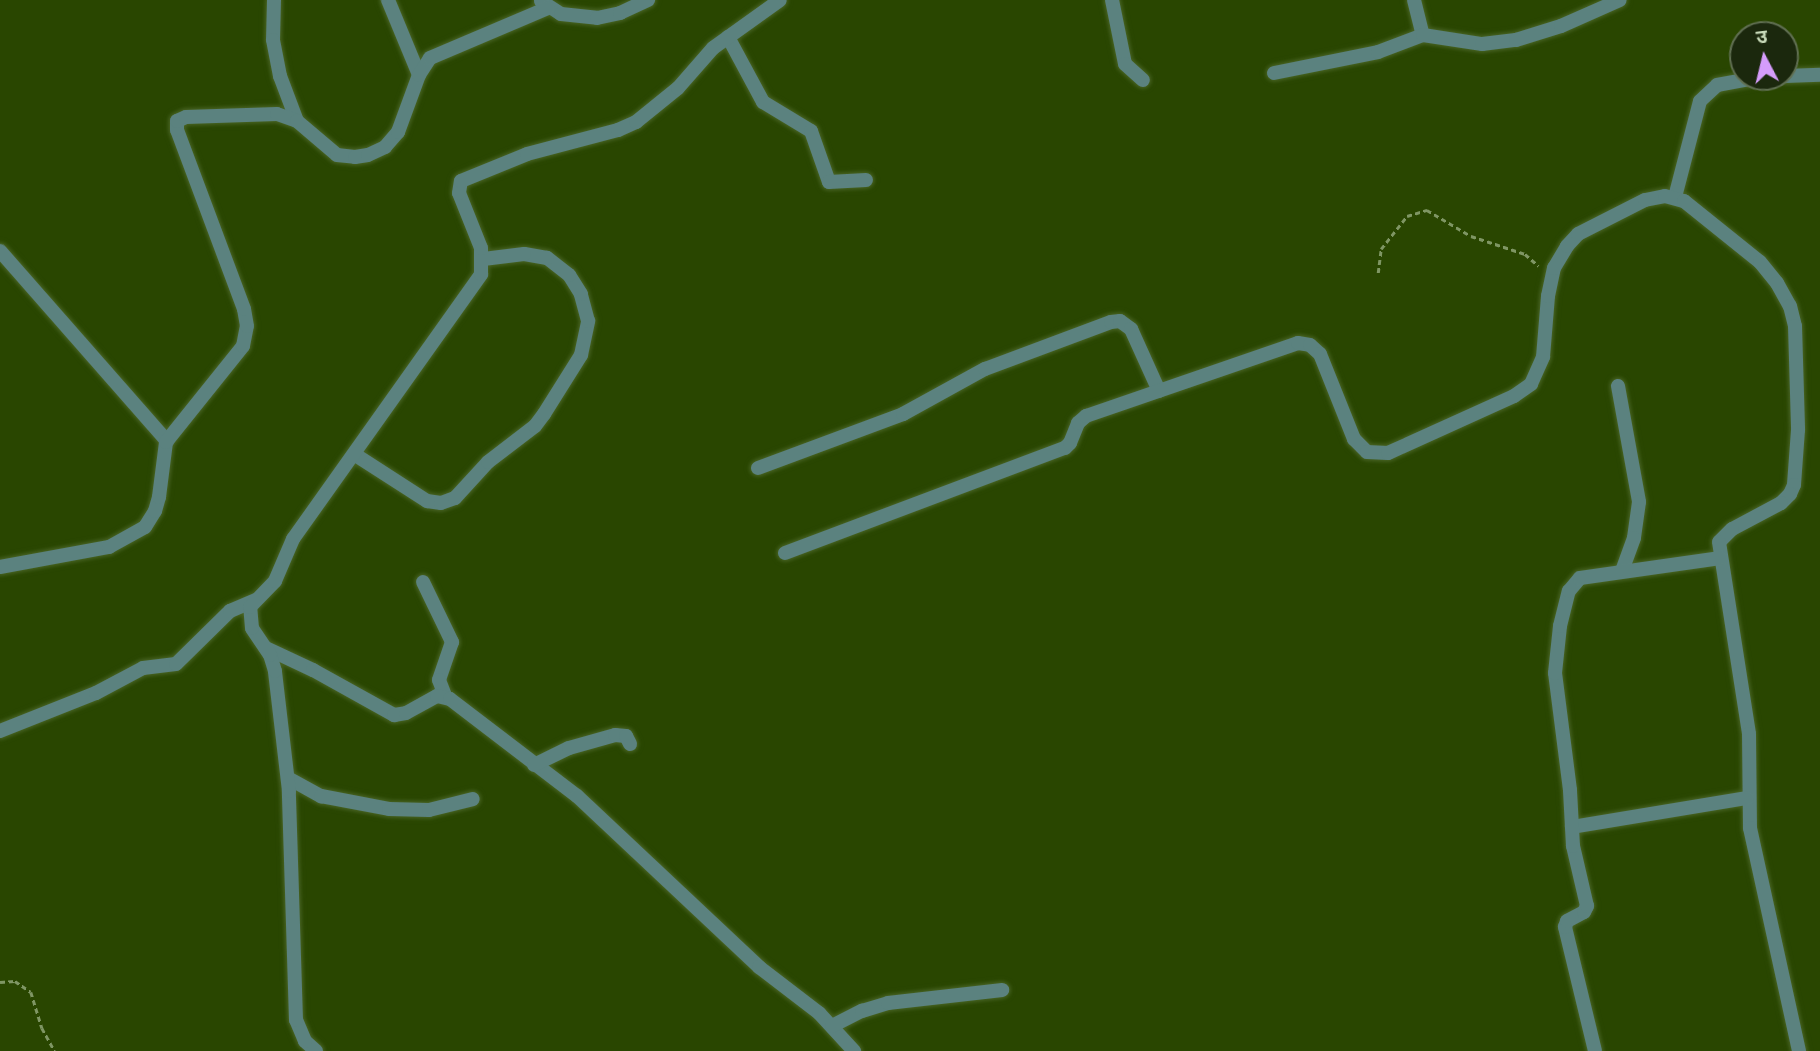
<!DOCTYPE html>
<html>
<head>
<meta charset="utf-8">
<style>
  body { margin:0 }
  #map { position:relative; width:1820px; height:1051px; overflow:hidden; background:#294600; font-family:Helvetica,"Noto Sans Devanagari",sans-serif }
  div>[style] { position:absolute }
  [style*='--x'] { left:calc(var(--x)*1px); top:calc(var(--y)*1px); width:calc(var(--w)*1px); rotate:calc(var(--a)*1deg) }
  .path>* { height:2.5px; margin-top:-1.25px; transform-origin:0; background:repeating-linear-gradient(90deg,#7f9664 0 5px,transparent 0 8.5px) }
  .roads { filter:drop-shadow(0 0 2px #496425) drop-shadow(0 0 2px #496425) }
  .minor>* { height:14px; margin:-7px; padding:0 7px; transform-origin:7px; border-radius:7px; background:#5b827f }
  span { translate:-50% -50%; white-space:nowrap; text-align:center; line-height:1.15; -webkit-text-stroke:5px #1b280d; paint-order:stroke }
  .north { position:absolute; left:1729px; top:21px; width:70px; height:70px; box-sizing:border-box; background:#1b280d; border:2px solid #606f52; border-radius:50%; rotate:353deg; font-size:19px; font-weight:700; line-height:28px; text-align:center; color:#c8dab9 }
  .north::after { content:''; display:block; margin:auto; width:24px; height:32px; background:#d59cfb; clip-path:polygon(50% 0,100% 100%,50% 72%,0 100%) }
</style>
</head>
<body>
<div id="map">
  <div class="path">
    <div style="--x:1378;--y:273;--w:24;--a:-83"></div>
    <div style="--x:1381;--y:249;--w:42;--a:-51.8"></div>
    <div style="--x:1407;--y:216;--w:21;--a:-17"></div>
    <div style="--x:1427;--y:210;--w:51;--a:30.6"></div>
    <div style="--x:1471;--y:236;--w:57;--a:18.4"></div>
    <div style="--x:1525;--y:254;--w:18;--a:41"></div>
    <div style="--x:0;--y:982;--w:15;--a:-4"></div>
    <div style="--x:15;--y:981;--w:19;--a:35"></div>
    <div style="--x:31;--y:992;--w:38;--a:73"></div>
    <div style="--x:42;--y:1028;--w:26;--a:61"></div>
  </div>
  <div class="roads">
    <div class="minor">
      <div style="--x:274;--y:0;--w:40;--a:91.4"></div>
      <div style="--x:273;--y:40;--w:37;--a:79"></div>
      <div style="--x:280;--y:76;--w:48;--a:69.3"></div>
      <div style="--x:388;--y:0;--w:81;--a:67.5"></div>
      <div style="--x:1112;--y:0;--w:65;--a:78.5"></div>
      <div style="--x:1125;--y:64;--w:24;--a:42"></div>
      <div style="--x:1414;--y:0;--w:36;--a:76"></div>
      <div style="--x:541;--y:1;--w:24;--a:33"></div>
      <div style="--x:561;--y:14;--w:36;--a:6"></div>
      <div style="--x:597;--y:18;--w:24;--a:-12"></div>
      <div style="--x:620;--y:13;--w:31;--a:-25"></div>
      <div style="--x:728;--y:37;--w:74;--a:61.7"></div>
      <div style="--x:763;--y:102;--w:56;--a:31.1"></div>
      <div style="--x:811;--y:131;--w:54;--a:70.6"></div>
      <div style="--x:829;--y:182;--w:37;--a:-3"></div>
      <div style="--x:1274;--y:73;--w:106;--a:-11.4"></div>
      <div style="--x:1378;--y:52;--w:48;--a:-20.7"></div>
      <div style="--x:1423;--y:35;--w:60;--a:8.7"></div>
      <div style="--x:1482;--y:44;--w:34;--a:-7"></div>
      <div style="--x:1516;--y:40;--w:47;--a:-17.3"></div>
      <div style="--x:1561;--y:26;--w:64;--a:-23.8"></div>
      <div style="--x:1785;--y:76;--w:35;--a:-2"></div>
      <div style="--x:1675;--y:197;--w:99;--a:-75.4"></div>
      <div style="--x:1700;--y:101;--w:23;--a:-43"></div>
      <div style="--x:1717;--y:85;--w:45;--a:-10.3"></div>
      <div style="--x:0;--y:251;--w:253;--a:48.7"></div>
      <div style="--x:1618;--y:386;--w:118;--a:79.7"></div>
      <div style="--x:1639;--y:502;--w:36;--a:98"></div>
      <div style="--x:1634;--y:538;--w:35;--a:110"></div>
      <div style="--x:354;--y:454;--w:87;--a:32.8"></div>
      <div style="--x:427;--y:501;--w:14;--a:8"></div>
      <div style="--x:441;--y:503;--w:15;--a:-20"></div>
      <div style="--x:455;--y:498;--w:49;--a:-47.5"></div>
      <div style="--x:488;--y:462;--w:59;--a:-37.5"></div>
      <div style="--x:535;--y:426;--w:15;--a:-53"></div>
      <div style="--x:544;--y:414;--w:70;--a:-57.9"></div>
      <div style="--x:581;--y:355;--w:35;--a:-78"></div>
      <div style="--x:588;--y:321;--w:28;--a:-105"></div>
      <div style="--x:581;--y:294;--w:22;--a:-122"></div>
      <div style="--x:569;--y:275;--w:28;--a:-142"></div>
      <div style="--x:547;--y:258;--w:23;--a:-170"></div>
      <div style="--x:524;--y:254;--w:41;--a:173"></div>
      <div style="--x:758;--y:468;--w:155;--a:-20.4"></div>
      <div style="--x:903;--y:414;--w:94;--a:-28.8"></div>
      <div style="--x:985;--y:369;--w:134;--a:-20.5"></div>
      <div style="--x:1111;--y:322;--w:9;--a:-6"></div>
      <div style="--x:1120;--y:321;--w:14;--a:36"></div>
      <div style="--x:1131;--y:329;--w:68;--a:65.7"></div>
      <div style="--x:785;--y:553;--w:299;--a:-20.6"></div>
      <div style="--x:1065;--y:448;--w:7;--a:-45"></div>
      <div style="--x:1070;--y:443;--w:22;--a:-68"></div>
      <div style="--x:1078;--y:423;--w:11;--a:-41"></div>
      <div style="--x:1086;--y:416;--w:224;--a:-19"></div>
      <div style="--x:1298;--y:343;--w:12;--a:9"></div>
      <div style="--x:1310;--y:345;--w:13;--a:42"></div>
      <div style="--x:1320;--y:354;--w:92;--a:68.2"></div>
      <div style="--x:1354;--y:439;--w:18;--a:45"></div>
      <div style="--x:1367;--y:452;--w:21;--a:3"></div>
      <div style="--x:1388;--y:453;--w:138;--a:-24.3"></div>
      <div style="--x:1514;--y:396;--w:21;--a:-35"></div>
      <div style="--x:1531;--y:384;--w:30;--a:-66"></div>
      <div style="--x:1543;--y:357;--w:61;--a:-85.3"></div>
      <div style="--x:1548;--y:296;--w:29;--a:-78"></div>
      <div style="--x:1554;--y:268;--w:26;--a:-59"></div>
      <div style="--x:1567;--y:246;--w:16;--a:-47"></div>
      <div style="--x:1578;--y:234;--w:75;--a:-26.9"></div>
      <div style="--x:1645;--y:200;--w:20;--a:-11"></div>
      <div style="--x:1665;--y:196;--w:20;--a:15"></div>
      <div style="--x:1684;--y:201;--w:97;--a:38.8"></div>
      <div style="--x:1760;--y:262;--w:27;--a:51"></div>
      <div style="--x:1777;--y:283;--w:26;--a:61"></div>
      <div style="--x:1790;--y:306;--w:21;--a:76"></div>
      <div style="--x:1795;--y:326;--w:104;--a:88.3"></div>
      <div style="--x:1798;--y:430;--w:55;--a:94.2"></div>
      <div style="--x:1794;--y:485;--w:10;--a:114"></div>
      <div style="--x:1790;--y:494;--w:13;--a:135"></div>
      <div style="--x:1781;--y:503;--w:55;--a:152"></div>
      <div style="--x:1732;--y:529;--w:18;--a:135"></div>
      <div style="--x:1719;--y:542;--w:194;--a:81.1"></div>
      <div style="--x:1749;--y:734;--w:94;--a:89.4"></div>
      <div style="--x:1750;--y:828;--w:228;--a:77.6"></div>
      <div style="--x:0;--y:567;--w:111;--a:-10.4"></div>
      <div style="--x:109;--y:547;--w:41;--a:-29.1"></div>
      <div style="--x:145;--y:527;--w:19;--a:-58"></div>
      <div style="--x:155;--y:511;--w:15;--a:-74"></div>
      <div style="--x:159;--y:497;--w:55;--a:-82.7"></div>
      <div style="--x:166;--y:442;--w:123;--a:-51.3"></div>
      <div style="--x:243;--y:346;--w:20;--a:-79"></div>
      <div style="--x:247;--y:326;--w:17;--a:-100"></div>
      <div style="--x:244;--y:309;--w:191;--a:-110.5"></div>
      <div style="--x:177;--y:130;--w:9;--a:-90"></div>
      <div style="--x:177;--y:121;--w:10;--a:-24"></div>
      <div style="--x:186;--y:117;--w:91;--a:-1.9"></div>
      <div style="--x:277;--y:114;--w:21;--a:19"></div>
      <div style="--x:297;--y:121;--w:52;--a:40.4"></div>
      <div style="--x:337;--y:155;--w:18;--a:6"></div>
      <div style="--x:355;--y:157;--w:13;--a:-9"></div>
      <div style="--x:368;--y:155;--w:19;--a:-25"></div>
      <div style="--x:385;--y:147;--w:20;--a:-49"></div>
      <div style="--x:398;--y:132;--w:61;--a:-69.8"></div>
      <div style="--x:419;--y:75;--w:20;--a:-57"></div>
      <div style="--x:430;--y:58;--w:128;--a:-23"></div>
      <div style="--x:423;--y:582;--w:67;--a:64.2"></div>
      <div style="--x:452;--y:642;--w:40;--a:108.9"></div>
      <div style="--x:439;--y:680;--w:17;--a:69"></div>
      <div style="--x:266;--y:648;--w:52;--a:25.1"></div>
      <div style="--x:313;--y:670;--w:93;--a:29.1"></div>
      <div style="--x:394;--y:715;--w:12;--a:-9"></div>
      <div style="--x:406;--y:713;--w:35;--a:-29"></div>
      <div style="--x:437;--y:696;--w:13;--a:13"></div>
      <div style="--x:450;--y:699;--w:160;--a:37.4"></div>
      <div style="--x:577;--y:796;--w:250;--a:43.2"></div>
      <div style="--x:759;--y:967;--w:76;--a:37.5"></div>
      <div style="--x:819;--y:1013;--w:52;--a:47.4"></div>
      <div style="--x:0;--y:731;--w:103;--a:-21.6"></div>
      <div style="--x:96;--y:693;--w:53;--a:-28"></div>
      <div style="--x:143;--y:668;--w:33;--a:-7"></div>
      <div style="--x:176;--y:664;--w:76;--a:-44.5"></div>
      <div style="--x:230;--y:611;--w:28;--a:-23"></div>
      <div style="--x:534;--y:765;--w:39;--a:-26"></div>
      <div style="--x:569;--y:748;--w:48;--a:-15.8"></div>
      <div style="--x:615;--y:735;--w:11;--a:5"></div>
      <div style="--x:626;--y:736;--w:9;--a:63"></div>
      <div style="--x:288;--y:778;--w:38;--a:29"></div>
      <div style="--x:321;--y:796;--w:69;--a:10.8"></div>
      <div style="--x:389;--y:809;--w:40;--a:1.4"></div>
      <div style="--x:429;--y:810;--w:45;--a:-14"></div>
      <div style="--x:1572;--y:827;--w:177;--a:-9.4"></div>
      <div style="--x:832;--y:1026;--w:34;--a:-27"></div>
      <div style="--x:862;--y:1011;--w:27;--a:-17"></div>
      <div style="--x:888;--y:1003;--w:115;--a:-6.5"></div>
      <div style="--x:316;--y:1051;--w:15;--a:-138"></div>
      <div style="--x:305;--y:1041;--w:23;--a:-113"></div>
      <div style="--x:296;--y:1020;--w:229;--a:-91.8"></div>
      <div style="--x:289;--y:791;--w:121;--a:-96.7"></div>
      <div style="--x:275;--y:671;--w:17;--a:-107"></div>
      <div style="--x:270;--y:655;--w:32;--a:-124"></div>
      <div style="--x:252;--y:628;--w:21;--a:-95"></div>
      <div style="--x:250;--y:607;--w:36;--a:-46"></div>
      <div style="--x:275;--y:581;--w:46;--a:-66.8"></div>
      <div style="--x:293;--y:539;--w:325;--a:-54.6"></div>
      <div style="--x:481;--y:274;--w:26;--a:-90"></div>
      <div style="--x:481;--y:248;--w:59;--a:-111.8"></div>
      <div style="--x:459;--y:193;--w:12;--a:-81"></div>
      <div style="--x:461;--y:181;--w:71;--a:-22.2"></div>
      <div style="--x:527;--y:154;--w:94;--a:-14.8"></div>
      <div style="--x:618;--y:130;--w:20;--a:-24"></div>
      <div style="--x:636;--y:122;--w:54;--a:-39"></div>
      <div style="--x:678;--y:88;--w:53;--a:-48.8"></div>
      <div style="--x:713;--y:48;--w:82;--a:-35.6"></div>
      <div style="--x:1595;--y:1051;--w:128;--a:-103.6"></div>
      <div style="--x:1565;--y:927;--w:6;--a:-72"></div>
      <div style="--x:1567;--y:921;--w:19;--a:-28"></div>
      <div style="--x:1584;--y:912;--w:7;--a:-63"></div>
      <div style="--x:1587;--y:906;--w:62;--a:-103.1"></div>
      <div style="--x:1573;--y:846;--w:56;--a:-93.1"></div>
      <div style="--x:1570;--y:790;--w:118;--a:-97.3"></div>
      <div style="--x:1555;--y:673;--w:47;--a:-83.9"></div>
      <div style="--x:1560;--y:626;--w:36;--a:-76"></div>
      <div style="--x:1569;--y:591;--w:17;--a:-50"></div>
      <div style="--x:1580;--y:578;--w:142;--a:-8.1"></div>
    </div>
  </div>
  <div class="north">उ</div>
</div>
</body>
</html>
